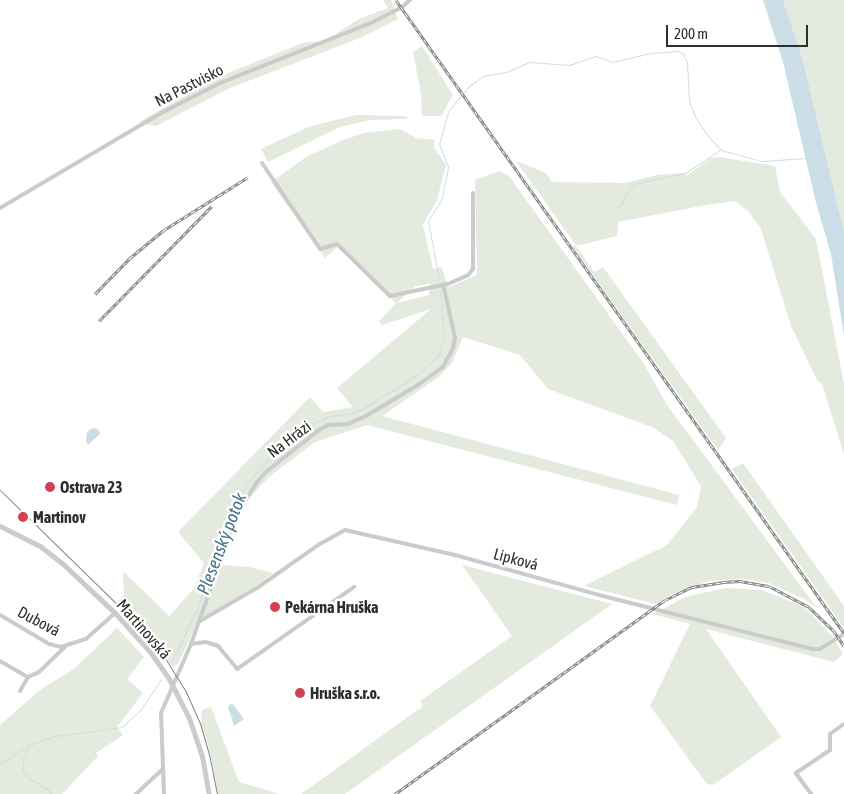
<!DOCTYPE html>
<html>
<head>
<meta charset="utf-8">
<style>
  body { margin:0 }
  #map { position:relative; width:844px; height:794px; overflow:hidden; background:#fff; font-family:"Asap Condensed",sans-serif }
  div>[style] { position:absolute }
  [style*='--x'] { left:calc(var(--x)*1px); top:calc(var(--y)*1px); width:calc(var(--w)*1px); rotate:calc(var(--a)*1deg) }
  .green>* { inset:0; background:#e4eadd }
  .water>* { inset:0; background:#cbdee8 }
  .stream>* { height:1px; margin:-0.5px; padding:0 0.5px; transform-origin:0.5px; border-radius:0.5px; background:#cbdee8 }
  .minor>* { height:4px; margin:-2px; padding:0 2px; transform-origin:2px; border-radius:2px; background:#cbcbcb }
  .tertiary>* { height:5px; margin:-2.5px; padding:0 2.5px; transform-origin:2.5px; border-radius:2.5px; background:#cbcbcb }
  .tram>* { height:1px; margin:-0.5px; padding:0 0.5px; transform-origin:0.5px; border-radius:0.5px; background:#838383 }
  .rail>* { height:3px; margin-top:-1.5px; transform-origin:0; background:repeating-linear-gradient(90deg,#fff 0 4px,#838383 0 8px); box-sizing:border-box; border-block:1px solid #838383 }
  .dots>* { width:14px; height:14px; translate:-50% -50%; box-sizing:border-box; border:2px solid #fff; border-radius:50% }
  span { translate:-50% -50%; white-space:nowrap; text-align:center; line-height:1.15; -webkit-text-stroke:5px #fff; paint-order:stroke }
  .street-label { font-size:16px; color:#2e2e2e }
  .poi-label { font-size:16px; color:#2e2e2e; font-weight:700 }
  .left { translate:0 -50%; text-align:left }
  .water-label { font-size:18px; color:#447188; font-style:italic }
  .scale { position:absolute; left:666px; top:25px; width:142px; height:22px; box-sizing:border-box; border:2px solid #2e2e2e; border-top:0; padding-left:6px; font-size:15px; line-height:18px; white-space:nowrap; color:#2e2e2e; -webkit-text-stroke:4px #fff; paint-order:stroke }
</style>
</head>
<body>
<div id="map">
  <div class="green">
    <div style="clip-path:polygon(383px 0,391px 0,398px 19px,360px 38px,230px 88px,156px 126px,139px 122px,218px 77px,305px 42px,323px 42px,359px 19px,388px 8px)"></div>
    <div style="clip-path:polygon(783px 0,844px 0,844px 231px,802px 57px)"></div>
    <div style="clip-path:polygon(422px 46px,453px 95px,441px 116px,422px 116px,421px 94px,413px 52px)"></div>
    <div style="clip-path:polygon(356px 115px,406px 116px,408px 119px,369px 120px,340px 127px,268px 162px,261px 149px,308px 127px)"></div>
    <div style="clip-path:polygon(evenodd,400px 129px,416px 138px,434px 140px,434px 148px,446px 165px,437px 200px,423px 225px,433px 269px,441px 267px,449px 287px,477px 275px,475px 180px,499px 171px,509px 176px,644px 364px,667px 405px,817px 608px,804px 599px,769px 583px,743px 579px,709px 581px,670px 595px,656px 604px,584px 586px,667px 545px,697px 507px,701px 486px,673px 441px,652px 427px,548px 389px,520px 355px,463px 337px,452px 363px,440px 376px,382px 416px,679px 495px,677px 505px,367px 425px,315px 442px,270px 476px,245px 502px,221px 565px,249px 567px,273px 573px,224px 610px,199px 619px,178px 664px,173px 667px,143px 626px,117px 602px,124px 595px,123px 571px,169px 616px,193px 590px,204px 563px,178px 532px,310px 397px,323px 412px,353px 407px,337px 388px,431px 309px,382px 325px,379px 321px,396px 303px,338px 246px,325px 258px,271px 182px,306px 157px,343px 140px,364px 133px,400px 129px,429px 284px,429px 295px,397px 303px,415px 286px,429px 284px)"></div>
    <div style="clip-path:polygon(720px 157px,775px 166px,780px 192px,816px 239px,844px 384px,844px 454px,822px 384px,817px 380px,791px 326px,761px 229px,749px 212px,735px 201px,706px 205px,618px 222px,617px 236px,576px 246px,594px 272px,603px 267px,726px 438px,718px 450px,573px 247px,576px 245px,516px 161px,546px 173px,552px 182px,625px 183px,657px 175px,684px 173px,686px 176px,711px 158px)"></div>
    <div style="clip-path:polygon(743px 463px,844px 606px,844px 628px,732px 469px)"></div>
    <div style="clip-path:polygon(462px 565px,612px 604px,345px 794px,301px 794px,423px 706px,420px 701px,512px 636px)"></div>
    <div style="clip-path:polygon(726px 588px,762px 590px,804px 607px,832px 636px,843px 654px,834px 662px,706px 629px,781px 737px,713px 785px,707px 784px,650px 706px,690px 624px,653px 614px,685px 597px)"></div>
    <div style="clip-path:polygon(117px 628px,144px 657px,127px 679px,143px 693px,117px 727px,123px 735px,96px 753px,98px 756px,62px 794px,0 794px,0 725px,40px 690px,75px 668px)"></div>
    <div style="clip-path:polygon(211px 707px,239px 782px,279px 794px,218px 794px,209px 748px,201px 723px,202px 710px)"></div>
  </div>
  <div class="water">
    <div style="clip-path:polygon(763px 0,783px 0,802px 57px,844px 231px,844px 336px,831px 254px,816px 203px,783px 62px)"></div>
    <div style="clip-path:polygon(93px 428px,98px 429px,100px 434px,88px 445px,86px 441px,87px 432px)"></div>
    <div style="clip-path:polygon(232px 703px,244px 719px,234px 726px,228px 707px)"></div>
  </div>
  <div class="stream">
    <div style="--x:615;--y:209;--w:9;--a:-36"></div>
    <div style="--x:622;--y:204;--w:14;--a:-65"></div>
    <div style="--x:628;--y:191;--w:12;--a:-42"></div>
    <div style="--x:637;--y:183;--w:49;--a:-11.8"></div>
    <div style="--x:685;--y:173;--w:42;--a:-33.3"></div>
    <div style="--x:439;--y:281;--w:62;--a:-100.2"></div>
    <div style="--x:428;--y:220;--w:23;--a:-56"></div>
    <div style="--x:441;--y:201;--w:29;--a:-78"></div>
    <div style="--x:447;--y:173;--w:6;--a:-81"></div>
    <div style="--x:448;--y:167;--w:25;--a:-111"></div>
    <div style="--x:439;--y:144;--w:35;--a:-74"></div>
    <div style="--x:449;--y:110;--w:30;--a:-50"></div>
    <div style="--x:468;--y:87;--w:19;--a:-36"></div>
    <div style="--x:483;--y:76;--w:23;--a:-10"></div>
    <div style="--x:506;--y:72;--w:25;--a:-23"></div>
    <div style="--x:529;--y:62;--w:40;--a:4.3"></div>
    <div style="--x:569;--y:65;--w:28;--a:-19"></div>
    <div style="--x:595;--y:56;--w:18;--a:19"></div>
    <div style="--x:612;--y:62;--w:40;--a:-13"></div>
    <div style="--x:651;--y:53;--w:27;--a:-4"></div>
    <div style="--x:678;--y:51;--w:6;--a:31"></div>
    <div style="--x:683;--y:54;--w:9;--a:63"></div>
    <div style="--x:687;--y:62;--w:39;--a:87"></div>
    <div style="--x:689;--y:101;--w:17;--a:69"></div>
    <div style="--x:695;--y:117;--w:24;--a:55"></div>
    <div style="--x:709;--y:137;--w:18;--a:47"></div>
    <div style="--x:721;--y:150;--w:41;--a:15.4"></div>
    <div style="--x:761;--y:161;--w:46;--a:-3.7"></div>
    <div style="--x:172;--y:661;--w:60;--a:-64.3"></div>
    <div style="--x:198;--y:607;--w:62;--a:-72.1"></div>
    <div style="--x:217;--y:548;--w:69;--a:-66"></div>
    <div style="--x:245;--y:485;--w:38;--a:-47"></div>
    <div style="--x:271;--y:457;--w:52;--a:-39.5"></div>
    <div style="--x:311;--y:424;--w:22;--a:-21"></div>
    <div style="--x:332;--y:416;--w:20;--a:-9"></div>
    <div style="--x:352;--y:413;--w:13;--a:-23"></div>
    <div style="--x:364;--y:408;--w:62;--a:-31.9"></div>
    <div style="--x:417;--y:375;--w:30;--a:-42"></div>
    <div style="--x:439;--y:355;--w:21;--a:-76"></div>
    <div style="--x:444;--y:335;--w:45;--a:-95.1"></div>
    <div style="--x:0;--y:764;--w:35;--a:-33"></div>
    <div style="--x:51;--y:794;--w:4;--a:-117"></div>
    <div style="--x:49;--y:790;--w:22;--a:-150"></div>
    <div style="--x:30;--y:779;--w:11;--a:-131"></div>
    <div style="--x:23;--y:771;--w:12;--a:-90"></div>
    <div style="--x:23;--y:759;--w:16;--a:-63"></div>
    <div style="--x:30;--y:745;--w:27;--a:-20"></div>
    <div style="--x:55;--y:736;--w:68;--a:-7.7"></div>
    <div style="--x:122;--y:727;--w:26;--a:-43"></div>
    <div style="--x:141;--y:709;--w:36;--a:-56"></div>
  </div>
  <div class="minor">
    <div style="--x:262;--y:163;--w:104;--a:56"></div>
    <div style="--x:320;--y:249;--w:18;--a:-16"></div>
    <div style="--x:337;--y:244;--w:74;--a:44.5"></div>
    <div style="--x:390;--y:296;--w:59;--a:-11.7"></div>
    <div style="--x:448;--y:284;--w:22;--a:-24"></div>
    <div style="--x:468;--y:275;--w:8;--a:-50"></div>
    <div style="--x:473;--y:269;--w:76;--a:-90"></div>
    <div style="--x:0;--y:208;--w:189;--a:-30.5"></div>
    <div style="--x:163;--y:112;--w:64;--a:-27"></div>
    <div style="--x:220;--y:83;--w:162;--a:-21.7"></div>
    <div style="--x:371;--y:23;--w:34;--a:-27"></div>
    <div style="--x:401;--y:8;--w:12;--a:-42"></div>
    <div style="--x:0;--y:615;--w:57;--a:30.6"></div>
    <div style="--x:49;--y:644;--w:12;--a:14"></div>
    <div style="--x:61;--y:647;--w:26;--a:-18"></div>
    <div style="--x:86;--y:639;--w:39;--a:-42"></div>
    <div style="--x:200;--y:621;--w:66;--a:-30.1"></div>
    <div style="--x:257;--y:588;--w:75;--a:-35.2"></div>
    <div style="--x:318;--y:545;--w:31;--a:-29"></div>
    <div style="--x:345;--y:530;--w:113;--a:12.8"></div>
    <div style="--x:455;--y:555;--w:149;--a:15.5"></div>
    <div style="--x:599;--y:595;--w:221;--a:14.2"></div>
    <div style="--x:813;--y:649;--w:7;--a:0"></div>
    <div style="--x:820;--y:649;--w:28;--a:-32"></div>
    <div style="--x:191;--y:644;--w:15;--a:-8"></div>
    <div style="--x:206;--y:642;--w:13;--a:18"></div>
    <div style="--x:218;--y:646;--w:30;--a:50"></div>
    <div style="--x:237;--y:669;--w:143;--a:-35"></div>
    <div style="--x:0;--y:661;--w:32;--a:30"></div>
    <div style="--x:28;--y:677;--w:12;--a:-24"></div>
    <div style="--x:39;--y:672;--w:36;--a:-44"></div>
    <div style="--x:20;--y:691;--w:16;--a:-60"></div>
    <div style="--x:136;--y:794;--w:37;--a:-43"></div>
    <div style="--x:164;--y:794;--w:81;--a:-92.1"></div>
    <div style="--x:161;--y:713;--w:75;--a:-66.5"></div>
    <div style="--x:191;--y:644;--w:123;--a:-70.5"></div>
    <div style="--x:232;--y:528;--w:28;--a:-64"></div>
    <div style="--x:244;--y:503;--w:25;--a:-58"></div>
    <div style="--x:257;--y:482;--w:15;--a:-48"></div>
    <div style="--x:267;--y:471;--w:66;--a:-38.3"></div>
    <div style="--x:319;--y:430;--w:10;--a:-29"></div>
    <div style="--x:328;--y:425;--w:20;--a:-3"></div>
    <div style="--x:348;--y:424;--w:20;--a:-24"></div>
    <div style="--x:366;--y:416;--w:61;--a:-30.8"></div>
    <div style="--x:418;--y:385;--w:31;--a:-36"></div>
    <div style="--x:443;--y:367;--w:21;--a:-62"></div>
    <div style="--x:453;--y:348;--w:10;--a:-79"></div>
    <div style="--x:455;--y:338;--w:55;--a:-102.5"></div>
    <div style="--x:811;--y:794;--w:26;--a:-126"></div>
    <div style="--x:796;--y:773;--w:41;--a:-34.1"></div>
    <div style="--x:830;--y:750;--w:16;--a:-90"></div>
    <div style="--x:830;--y:734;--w:17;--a:-36"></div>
  </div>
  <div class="tertiary">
    <div style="--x:0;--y:526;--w:45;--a:26.6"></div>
    <div style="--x:40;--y:546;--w:28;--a:38"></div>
    <div style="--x:62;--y:563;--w:73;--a:43.3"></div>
    <div style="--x:115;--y:613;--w:54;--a:48"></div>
    <div style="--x:151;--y:653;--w:32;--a:55"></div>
    <div style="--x:169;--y:679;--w:44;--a:62.9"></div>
    <div style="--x:189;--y:718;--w:40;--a:71.1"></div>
    <div style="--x:202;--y:756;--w:39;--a:80"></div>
  </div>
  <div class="tram">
    <div style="--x:0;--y:490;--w:183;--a:44.3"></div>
    <div style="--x:131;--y:618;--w:52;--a:49.6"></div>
    <div style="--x:165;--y:658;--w:40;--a:58"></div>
    <div style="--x:186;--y:692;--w:34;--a:66"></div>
    <div style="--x:200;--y:723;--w:32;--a:74"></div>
    <div style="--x:209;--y:754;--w:41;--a:78.7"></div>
  </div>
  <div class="rail">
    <div style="--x:396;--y:0;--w:775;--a:54.71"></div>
    <div style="--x:95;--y:294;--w:50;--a:-45.8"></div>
    <div style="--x:130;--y:258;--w:44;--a:-39.5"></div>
    <div style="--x:164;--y:230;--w:99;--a:-32.2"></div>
    <div style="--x:99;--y:321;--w:161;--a:-45.5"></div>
    <div style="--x:395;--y:794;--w:332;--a:-35.7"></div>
    <div style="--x:665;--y:600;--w:30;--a:-26"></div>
    <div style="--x:692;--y:587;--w:31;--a:-9"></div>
    <div style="--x:723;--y:582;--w:17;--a:-3"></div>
    <div style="--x:740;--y:581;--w:29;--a:10"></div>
    <div style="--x:769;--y:586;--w:45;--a:27.7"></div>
    <div style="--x:809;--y:607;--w:33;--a:44"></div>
    <div style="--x:833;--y:630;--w:19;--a:55"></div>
  </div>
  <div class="dots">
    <div style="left:50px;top:487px;background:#d44053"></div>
    <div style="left:23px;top:517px;background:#d44053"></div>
    <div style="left:275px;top:607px;background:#d44053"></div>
    <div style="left:300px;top:693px;background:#d44053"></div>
  </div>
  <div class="street-label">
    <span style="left:189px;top:85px;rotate:-27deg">Na Pastvisko</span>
    <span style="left:289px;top:439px;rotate:-37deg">Na Hrázi</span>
    <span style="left:516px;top:559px;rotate:15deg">Lipková</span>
    <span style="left:39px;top:621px;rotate:28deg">Dubová</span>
    <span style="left:144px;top:629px;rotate:49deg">Martinovská</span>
  </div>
  <div class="poi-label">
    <span class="left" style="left:60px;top:487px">Ostrava 23</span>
    <span class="left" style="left:33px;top:517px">Martinov</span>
    <span class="left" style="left:285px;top:607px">Pekárna Hruška</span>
    <span class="left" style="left:310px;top:693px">Hruška s.r.o.</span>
  </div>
  <div class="water-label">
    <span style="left:222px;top:544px;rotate:-69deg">Plesenský potok</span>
  </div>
  <div class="scale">200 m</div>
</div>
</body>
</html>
